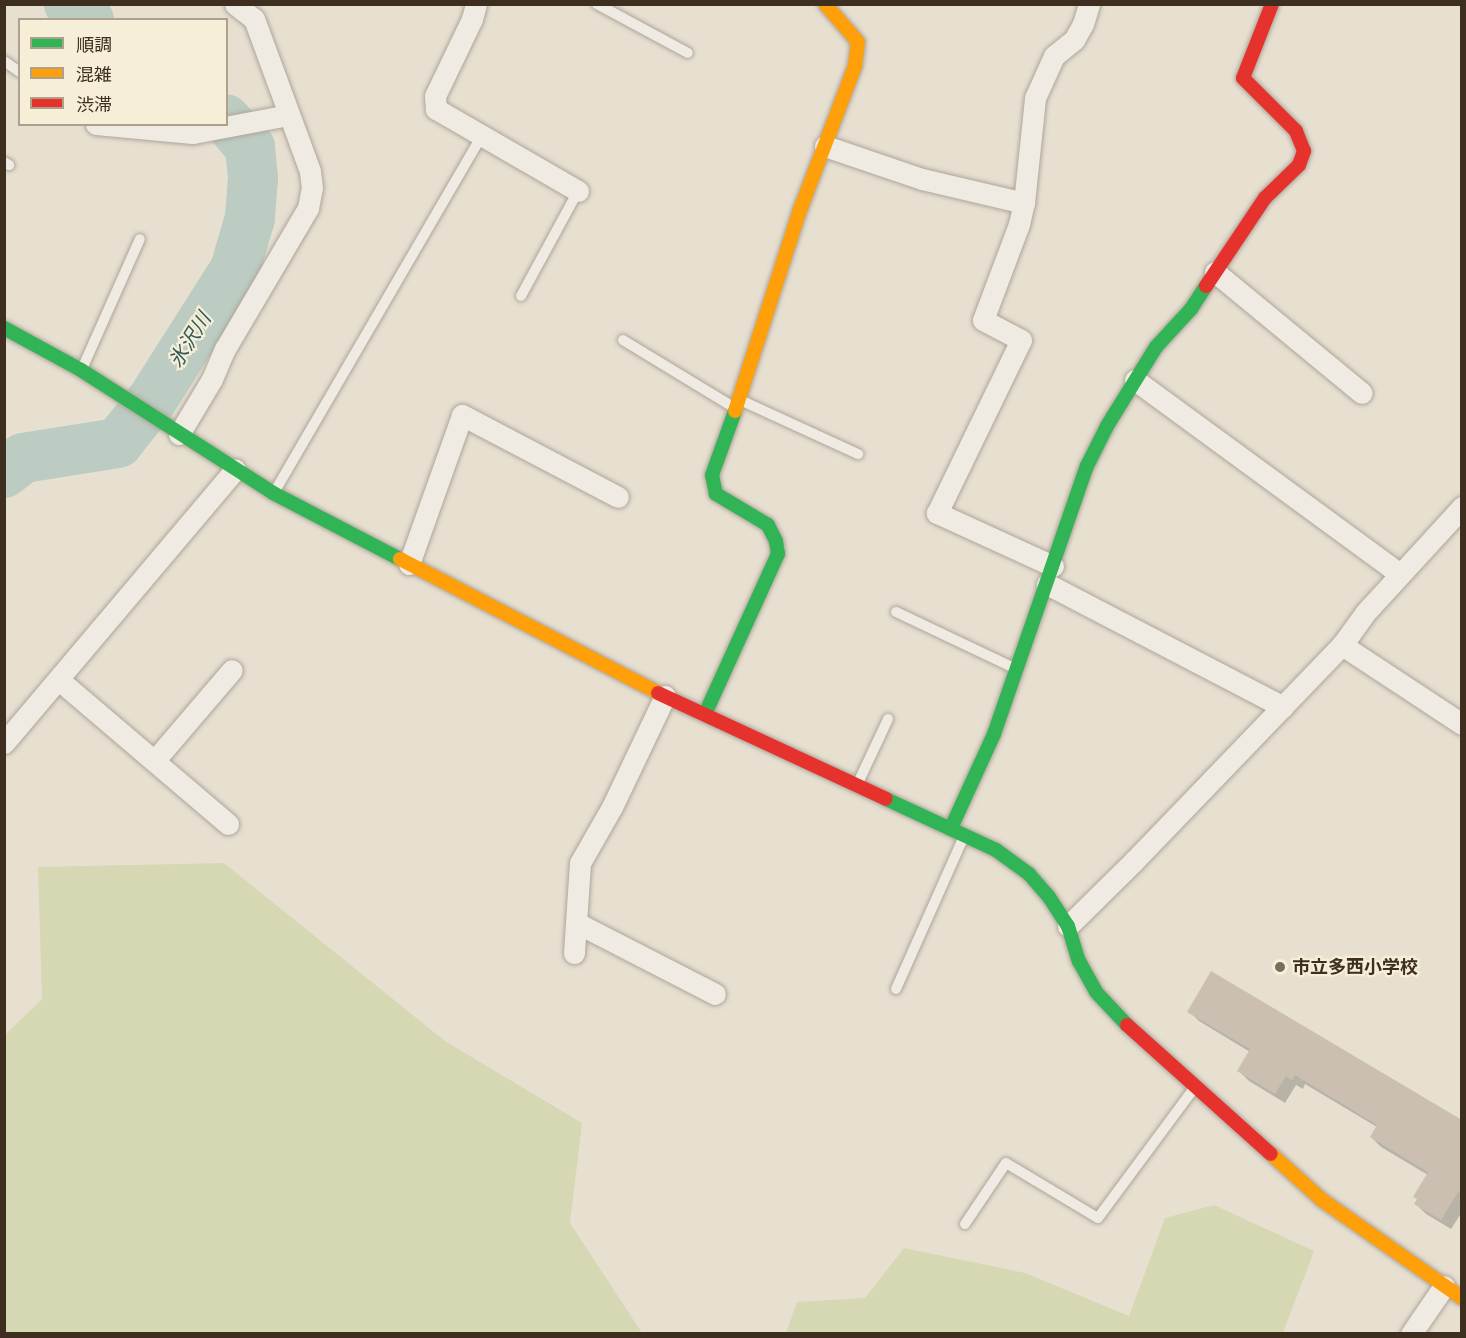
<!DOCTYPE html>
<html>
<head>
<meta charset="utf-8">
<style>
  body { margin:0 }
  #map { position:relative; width:1466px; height:1338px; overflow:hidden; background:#e7e0d1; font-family:"Times New Roman","Noto Sans JP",serif }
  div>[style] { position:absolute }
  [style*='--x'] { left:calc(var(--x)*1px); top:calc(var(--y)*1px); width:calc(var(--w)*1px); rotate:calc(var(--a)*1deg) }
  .green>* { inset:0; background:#d6d7b3 }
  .shadow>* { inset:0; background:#0003 }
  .river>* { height:50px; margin:-25px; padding:0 25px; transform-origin:25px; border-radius:25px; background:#bcccc2 }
  .building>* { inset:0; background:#cbbfb2 }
  .roads { filter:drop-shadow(0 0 2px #ada599) drop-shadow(0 0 2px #ada599) }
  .lane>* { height:10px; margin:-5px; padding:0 5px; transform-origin:5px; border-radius:5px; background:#efebe3 }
  .street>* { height:21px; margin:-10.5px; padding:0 10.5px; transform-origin:10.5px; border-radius:10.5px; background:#efebe3 }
  .fast>* { height:14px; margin:-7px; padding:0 7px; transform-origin:7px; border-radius:7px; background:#30b455 }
  .slow>* { height:14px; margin:-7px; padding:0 7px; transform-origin:7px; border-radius:7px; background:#ff9f0a }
  .jam>* { height:14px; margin:-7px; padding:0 7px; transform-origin:7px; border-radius:7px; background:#e5322d }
  .dots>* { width:16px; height:16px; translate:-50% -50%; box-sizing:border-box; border:3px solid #f7eed8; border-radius:50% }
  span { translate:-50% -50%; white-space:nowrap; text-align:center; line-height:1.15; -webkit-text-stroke:4.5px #f7eed8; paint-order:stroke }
  .poi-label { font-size:18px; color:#3d2e20; font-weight:700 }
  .left { translate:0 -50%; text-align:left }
  .water-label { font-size:20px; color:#2f5d5a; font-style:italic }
  .frame { position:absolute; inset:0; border:6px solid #3d2e20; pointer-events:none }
  .legend { position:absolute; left:18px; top:18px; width:210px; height:108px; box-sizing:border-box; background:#f7eed8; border:2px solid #ada18e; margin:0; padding:8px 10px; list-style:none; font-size:18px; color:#3d2e20 }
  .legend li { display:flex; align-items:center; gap:12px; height:30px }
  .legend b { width:30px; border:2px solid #ada18e }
</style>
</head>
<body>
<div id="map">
  <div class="green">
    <div style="clip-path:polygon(224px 863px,445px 1041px,582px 1123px,570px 1223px,642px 1333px,5px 1333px,5px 1035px,42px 999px,38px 867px)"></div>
    <div style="clip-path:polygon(1214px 1205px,1314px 1251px,1283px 1333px,786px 1333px,797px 1302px,865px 1298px,904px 1248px,1025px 1273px,1129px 1316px,1165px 1218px)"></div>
  </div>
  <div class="shadow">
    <div style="clip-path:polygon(1189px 1011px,1462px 1122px,1462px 1212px,1451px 1229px,1426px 1214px,1416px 1204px,1428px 1175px,1381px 1147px,1371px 1137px,1377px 1127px,1305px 1084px,1303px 1089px,1296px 1085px,1285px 1103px,1249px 1081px,1239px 1071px,1250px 1052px,1199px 1021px)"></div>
  </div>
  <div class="river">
    <div style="--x:69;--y:4;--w:26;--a:39"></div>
    <div style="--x:4;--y:473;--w:24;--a:-38"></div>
    <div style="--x:23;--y:458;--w:96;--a:-9"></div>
    <div style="--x:118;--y:443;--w:55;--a:-51.7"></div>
    <div style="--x:152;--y:400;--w:155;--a:-57.6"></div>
    <div style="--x:235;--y:269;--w:53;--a:-73.6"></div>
    <div style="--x:250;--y:218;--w:41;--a:-85.8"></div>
    <div style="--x:253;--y:177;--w:30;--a:-96"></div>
    <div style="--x:250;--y:147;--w:37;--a:-131"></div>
  </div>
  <div class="building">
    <div style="clip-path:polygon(1211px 971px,1462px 1120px,1462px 1194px,1458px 1192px,1441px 1220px,1414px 1204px,1417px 1199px,1413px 1197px,1428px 1172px,1370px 1137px,1377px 1125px,1295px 1075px,1292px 1080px,1286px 1076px,1275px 1094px,1237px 1071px,1250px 1049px,1187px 1012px)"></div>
  </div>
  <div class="roads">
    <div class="lane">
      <div style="--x:597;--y:4;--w:103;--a:28.3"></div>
      <div style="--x:4;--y:61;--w:19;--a:35"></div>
      <div style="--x:4;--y:162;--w:6;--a:31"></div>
      <div style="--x:521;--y:296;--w:119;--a:-61.5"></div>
      <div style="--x:623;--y:340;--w:129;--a:31.3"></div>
      <div style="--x:82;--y:369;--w:142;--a:-66"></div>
      <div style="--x:740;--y:400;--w:130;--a:24.6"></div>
      <div style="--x:275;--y:491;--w:411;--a:-59.8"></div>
      <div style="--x:896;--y:612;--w:131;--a:25.4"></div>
      <div style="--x:857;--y:785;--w:73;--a:-64.8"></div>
      <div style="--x:896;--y:989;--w:167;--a:-66"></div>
      <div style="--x:965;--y:1224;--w:73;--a:-56.1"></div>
      <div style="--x:1006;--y:1163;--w:107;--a:30.9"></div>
      <div style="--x:1098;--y:1218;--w:163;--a:-53.5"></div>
    </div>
    <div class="street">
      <div style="--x:476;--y:4;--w:16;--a:105"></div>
      <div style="--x:472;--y:19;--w:85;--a:115.7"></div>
      <div style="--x:435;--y:96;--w:13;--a:86"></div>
      <div style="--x:436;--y:109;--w:164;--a:30"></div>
      <div style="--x:96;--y:124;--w:97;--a:5.3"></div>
      <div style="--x:193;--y:133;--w:97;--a:-10.7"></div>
      <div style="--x:825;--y:146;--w:102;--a:18.8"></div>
      <div style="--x:922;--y:179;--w:105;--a:13.2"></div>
      <div style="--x:1215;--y:272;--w:190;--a:39.5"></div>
      <div style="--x:1135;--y:380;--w:328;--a:36.2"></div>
      <div style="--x:179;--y:434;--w:64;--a:-59"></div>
      <div style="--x:212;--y:379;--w:33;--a:-67"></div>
      <div style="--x:225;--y:349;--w:164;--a:-59.5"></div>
      <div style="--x:308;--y:208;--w:20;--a:-79"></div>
      <div style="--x:312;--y:188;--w:17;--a:-97"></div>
      <div style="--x:310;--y:171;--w:162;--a:-110.2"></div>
      <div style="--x:254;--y:19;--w:24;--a:-142"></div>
      <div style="--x:409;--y:564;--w:158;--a:-70.4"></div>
      <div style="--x:462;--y:415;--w:176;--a:27.7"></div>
      <div style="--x:1053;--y:566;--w:128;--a:-155.4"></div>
      <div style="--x:937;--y:513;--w:192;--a:-64.1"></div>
      <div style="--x:1021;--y:340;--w:43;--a:-152.2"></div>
      <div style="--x:983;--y:320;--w:103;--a:-69.4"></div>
      <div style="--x:1019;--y:224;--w:22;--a:-77"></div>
      <div style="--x:1024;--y:203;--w:106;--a:-84"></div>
      <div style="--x:1035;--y:98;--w:46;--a:-65.7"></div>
      <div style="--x:1054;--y:56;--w:26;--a:-39"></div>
      <div style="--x:1074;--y:40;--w:18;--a:-61"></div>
      <div style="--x:1083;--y:24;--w:21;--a:-73"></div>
      <div style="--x:1047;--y:584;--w:266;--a:27.5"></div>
      <div style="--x:1342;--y:645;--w:144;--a:33.4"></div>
      <div style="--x:59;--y:680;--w:222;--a:40.4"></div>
      <div style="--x:4;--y:743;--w:358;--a:-49.8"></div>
      <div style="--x:155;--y:760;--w:118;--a:-49.5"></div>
      <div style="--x:577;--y:923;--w:155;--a:27.2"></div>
      <div style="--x:1068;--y:926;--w:93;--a:-44.6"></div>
      <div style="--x:1134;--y:861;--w:300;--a:-46.1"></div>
      <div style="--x:1342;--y:645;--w:39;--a:-54"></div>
      <div style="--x:1365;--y:613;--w:144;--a:-47.5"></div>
      <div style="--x:574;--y:953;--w:90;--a:-86.2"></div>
      <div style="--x:580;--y:863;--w:64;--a:-60.3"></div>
      <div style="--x:612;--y:807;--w:123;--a:-64.5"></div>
      <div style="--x:1411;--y:1334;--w:58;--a:-55.5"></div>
    </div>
    <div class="fast">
      <div style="--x:4;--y:328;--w:88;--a:28.6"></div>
      <div style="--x:81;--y:370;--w:228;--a:32.6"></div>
      <div style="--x:273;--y:493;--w:143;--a:27.5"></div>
      <div style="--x:705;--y:714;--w:176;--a:-65.5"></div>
      <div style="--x:778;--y:554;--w:13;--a:-99"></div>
      <div style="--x:776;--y:541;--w:18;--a:-117"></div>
      <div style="--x:768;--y:525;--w:61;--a:-149.2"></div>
      <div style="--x:716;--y:494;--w:19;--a:-102"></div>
      <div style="--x:712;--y:475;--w:68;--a:-70.2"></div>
      <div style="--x:886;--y:799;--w:121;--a:24.9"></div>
      <div style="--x:996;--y:850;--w:41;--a:36"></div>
      <div style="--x:1029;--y:874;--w:30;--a:49"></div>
      <div style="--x:1049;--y:897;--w:35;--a:57"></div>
      <div style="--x:1068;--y:926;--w:37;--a:73"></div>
      <div style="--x:1079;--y:961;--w:35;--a:61"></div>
      <div style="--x:1096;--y:992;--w:45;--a:46.8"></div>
      <div style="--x:951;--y:828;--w:103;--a:-65.4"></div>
      <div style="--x:994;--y:734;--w:284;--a:-70.9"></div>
      <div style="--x:1087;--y:466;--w:45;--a:-63.4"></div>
      <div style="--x:1107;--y:426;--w:93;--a:-58.2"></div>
      <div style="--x:1156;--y:347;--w:52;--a:-47.4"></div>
      <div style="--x:1191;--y:309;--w:27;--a:-57"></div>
    </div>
    <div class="slow">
      <div style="--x:735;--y:411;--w:211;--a:-72.1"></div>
      <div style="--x:800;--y:210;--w:154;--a:-69.1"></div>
      <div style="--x:855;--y:66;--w:24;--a:-83"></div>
      <div style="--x:858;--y:42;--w:50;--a:-131"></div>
      <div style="--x:400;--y:559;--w:291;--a:27.4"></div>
      <div style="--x:1271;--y:1154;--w:69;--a:42"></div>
      <div style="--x:1322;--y:1200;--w:171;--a:35"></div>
    </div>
    <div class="jam">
      <div style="--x:1206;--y:286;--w:106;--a:-56.2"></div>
      <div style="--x:1265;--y:198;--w:47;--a:-44.1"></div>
      <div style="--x:1299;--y:165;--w:15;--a:-70"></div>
      <div style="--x:1304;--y:151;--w:22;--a:-112"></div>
      <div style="--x:1296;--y:131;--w:75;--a:-135"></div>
      <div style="--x:1243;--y:78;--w:79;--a:-68.6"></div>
      <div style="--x:658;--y:693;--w:251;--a:24.9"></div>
      <div style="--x:1127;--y:1025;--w:193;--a:41.9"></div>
    </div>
  </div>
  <div class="dots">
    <div style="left:1280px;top:967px;background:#786c5e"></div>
  </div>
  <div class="poi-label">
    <span class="left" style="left:1292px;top:967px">市立多西小学校</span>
  </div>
  <div class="water-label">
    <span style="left:190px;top:340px;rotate:-58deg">氷沢川</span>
  </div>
  <div class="frame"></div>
  <ul class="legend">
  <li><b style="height:8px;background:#30b455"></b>順調</li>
  <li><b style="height:8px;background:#ff9f0a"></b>混雑</li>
  <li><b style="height:8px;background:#e5322d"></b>渋滞</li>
  </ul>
</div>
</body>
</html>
